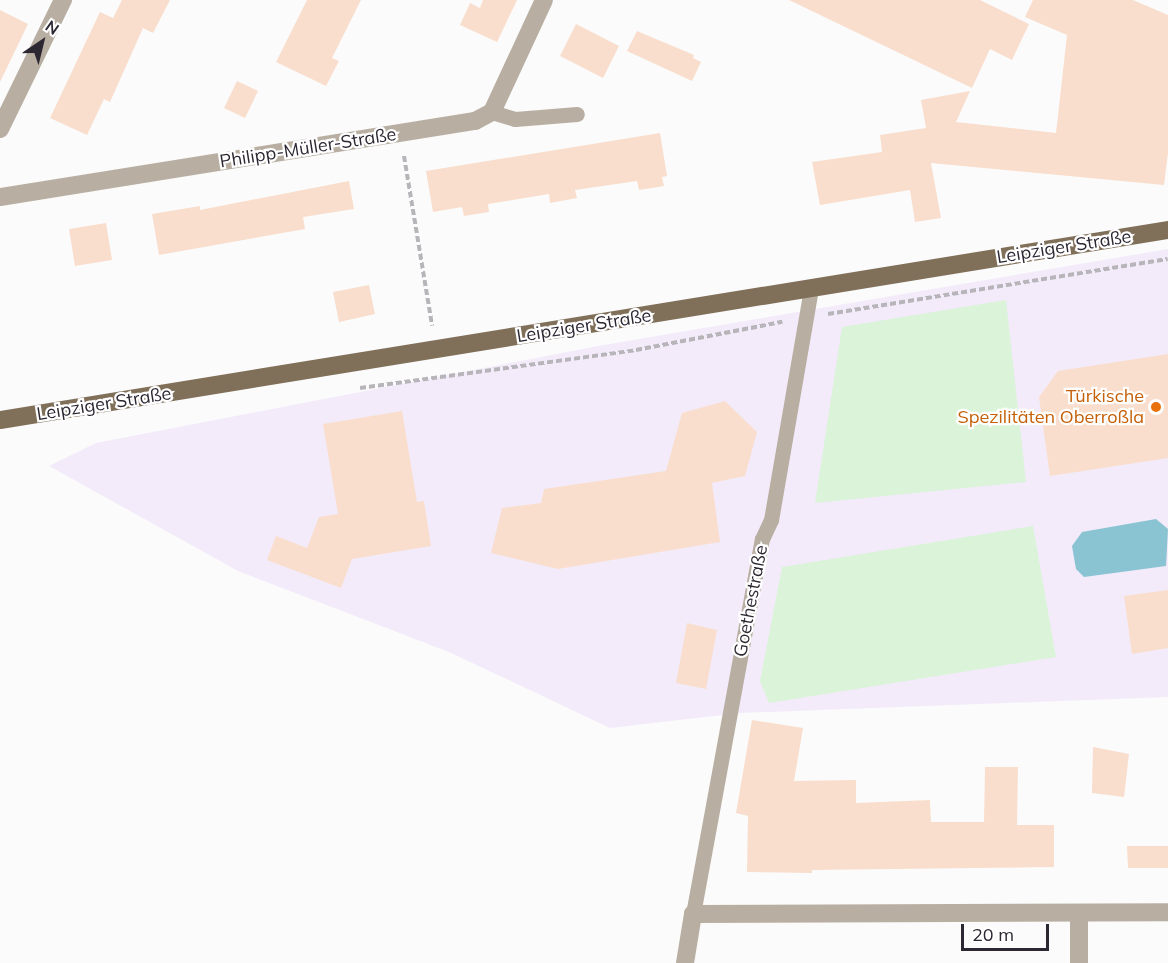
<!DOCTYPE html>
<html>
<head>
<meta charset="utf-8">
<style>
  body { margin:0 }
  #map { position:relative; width:1168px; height:963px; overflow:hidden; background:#fbfbfb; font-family:Mulish,sans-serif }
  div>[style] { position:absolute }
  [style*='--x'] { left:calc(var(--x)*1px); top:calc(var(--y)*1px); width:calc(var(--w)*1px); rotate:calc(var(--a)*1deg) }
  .built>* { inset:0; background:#f3ebfa }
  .green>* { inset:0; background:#daf3d9 }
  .water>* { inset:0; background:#8ac3d2 }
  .building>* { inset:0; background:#f9decd }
  .path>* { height:4px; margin-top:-2px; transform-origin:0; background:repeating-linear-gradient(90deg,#b7b5b9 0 6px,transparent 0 9px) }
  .service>* { height:15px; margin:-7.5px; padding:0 7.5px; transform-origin:7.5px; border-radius:7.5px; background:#b8afa2 }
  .minor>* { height:18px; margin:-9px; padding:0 9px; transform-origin:9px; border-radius:9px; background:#b8afa2 }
  .primary>* { height:18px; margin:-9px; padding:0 9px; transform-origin:9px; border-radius:9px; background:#806f59 }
  .dots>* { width:16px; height:16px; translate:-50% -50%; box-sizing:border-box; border:3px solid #fff; border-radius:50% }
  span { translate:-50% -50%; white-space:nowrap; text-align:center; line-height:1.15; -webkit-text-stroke:4.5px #fff; paint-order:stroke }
  .street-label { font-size:18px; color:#2d2732 }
  .food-label { font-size:18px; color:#c56008 }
  .right { translate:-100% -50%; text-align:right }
  .north { position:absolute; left:12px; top:12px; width:60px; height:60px; -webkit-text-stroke:4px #fff; paint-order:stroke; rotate:35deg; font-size:16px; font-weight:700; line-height:24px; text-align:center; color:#2d2732 }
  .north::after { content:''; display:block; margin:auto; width:21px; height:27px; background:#2d2732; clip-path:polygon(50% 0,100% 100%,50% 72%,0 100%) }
  .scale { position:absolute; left:961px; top:924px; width:88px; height:27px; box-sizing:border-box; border:3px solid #2d2732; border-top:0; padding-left:8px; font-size:18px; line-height:21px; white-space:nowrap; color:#2d2732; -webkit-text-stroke:4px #fff; paint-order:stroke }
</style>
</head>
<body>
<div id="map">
  <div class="built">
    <div style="clip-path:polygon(1168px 249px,1168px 697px,740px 713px,610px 728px,449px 652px,238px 571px,49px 466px,96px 443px,598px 346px)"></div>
  </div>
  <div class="green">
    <div style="clip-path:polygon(1006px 300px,1026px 482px,815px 503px,842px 327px)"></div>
    <div style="clip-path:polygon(1033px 526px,1056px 657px,769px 703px,760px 681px,782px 567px)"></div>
  </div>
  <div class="water">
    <div style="clip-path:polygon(1156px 519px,1168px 529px,1166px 566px,1084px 577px,1076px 569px,1072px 546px,1082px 532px)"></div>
  </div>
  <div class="building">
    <div style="clip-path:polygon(122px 0,170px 0,153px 33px,143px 28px,110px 102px,104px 99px,87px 135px,50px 118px,100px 12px,113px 18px)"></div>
    <div style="clip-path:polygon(307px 0,361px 0,332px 58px,339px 61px,326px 86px,276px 62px)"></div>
    <div style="clip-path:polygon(483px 0,517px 0,497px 42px,460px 25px,470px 3px,480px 8px)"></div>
    <div style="clip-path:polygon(789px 0,980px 0,1029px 24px,1012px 60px,990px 49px,972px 88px)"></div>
    <div style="clip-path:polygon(1033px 0,1133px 0,1168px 15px,1168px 153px,1164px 185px,931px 163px,941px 218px,915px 222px,910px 190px,820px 205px,812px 162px,882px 152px,880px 135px,926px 128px,921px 100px,970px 91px,956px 122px,1056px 133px,1067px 35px,1025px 17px)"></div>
    <div style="clip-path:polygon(0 10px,28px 24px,0 82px)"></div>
    <div style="clip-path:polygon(576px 24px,619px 46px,603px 78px,560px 56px)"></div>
    <div style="clip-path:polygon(637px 31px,694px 55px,693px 58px,701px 62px,692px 81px,627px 51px)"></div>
    <div style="clip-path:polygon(237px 81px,258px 91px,245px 118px,224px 108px)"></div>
    <div style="clip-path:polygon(660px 133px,667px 176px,662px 177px,664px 186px,639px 190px,637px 181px,575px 190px,577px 198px,550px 203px,549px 194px,488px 204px,489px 212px,464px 216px,462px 207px,433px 212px,426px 171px)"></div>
    <div style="clip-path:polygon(349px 181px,354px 209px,303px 217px,305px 229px,159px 255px,152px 214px,200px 206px,200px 210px)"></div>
    <div style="clip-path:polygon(106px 223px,112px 260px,75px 266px,69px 229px)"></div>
    <div style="clip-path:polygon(369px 285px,375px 314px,339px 322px,333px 292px)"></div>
    <div style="clip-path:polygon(1168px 354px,1168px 458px,1050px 476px,1039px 397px,1058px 371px)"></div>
    <div style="clip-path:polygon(725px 401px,757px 432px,745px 476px,712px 483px,720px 542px,558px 569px,491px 553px,502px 508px,541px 503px,544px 489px,666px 471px,682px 413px)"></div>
    <div style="clip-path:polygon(402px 411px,417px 502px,424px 501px,431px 546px,352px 559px,341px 588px,267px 560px,276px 536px,307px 548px,319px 517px,338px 514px,323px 424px)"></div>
    <div style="clip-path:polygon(1168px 590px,1168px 648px,1132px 654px,1124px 596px)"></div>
    <div style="clip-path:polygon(687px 623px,717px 630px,706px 689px,676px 683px)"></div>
    <div style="clip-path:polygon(752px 720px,803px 728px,794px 781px,856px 780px,856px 803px,930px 800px,931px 822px,984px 822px,985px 767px,1018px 767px,1017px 825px,1054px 825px,1054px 867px,812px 870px,812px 873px,747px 872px,748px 816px,736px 813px)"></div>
    <div style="clip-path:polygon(1093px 747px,1129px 754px,1124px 797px,1092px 793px)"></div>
    <div style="clip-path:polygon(1127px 846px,1168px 846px,1168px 868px,1128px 868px)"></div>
  </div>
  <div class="path">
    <div style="--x:404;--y:156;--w:172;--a:80.6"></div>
    <div style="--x:828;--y:314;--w:344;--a:-9.2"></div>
    <div style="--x:360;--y:388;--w:279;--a:-7.8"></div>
    <div style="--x:636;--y:350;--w:149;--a:-10.9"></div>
  </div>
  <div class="service">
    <div style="--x:492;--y:112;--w:24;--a:17"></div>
    <div style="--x:515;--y:119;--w:62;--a:-4.6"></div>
    <div style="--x:693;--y:914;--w:381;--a:-79.6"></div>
    <div style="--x:762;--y:539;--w:21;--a:-65"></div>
    <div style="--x:771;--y:520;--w:234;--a:-80.2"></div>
  </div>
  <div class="minor">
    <div style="--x:0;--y:129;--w:144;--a:-64"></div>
    <div style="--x:0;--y:197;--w:481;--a:-9.1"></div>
    <div style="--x:475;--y:121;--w:19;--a:-28"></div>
    <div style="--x:492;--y:112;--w:123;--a:-65.1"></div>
    <div style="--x:685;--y:963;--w:50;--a:-80.7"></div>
    <div style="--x:693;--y:914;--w:475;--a:-0.2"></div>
    <div style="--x:1079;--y:963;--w:50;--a:-90"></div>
  </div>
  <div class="primary">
    <div style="--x:0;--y:420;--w:1183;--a:-9.24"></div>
  </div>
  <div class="dots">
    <div style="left:1156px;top:407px;background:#e8710a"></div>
  </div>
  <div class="street-label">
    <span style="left:308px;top:148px;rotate:-9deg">Philipp-Müller-Straße</span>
    <span style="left:1064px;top:247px;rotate:-9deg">Leipziger Straße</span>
    <span style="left:584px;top:326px;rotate:-9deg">Leipziger Straße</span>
    <span style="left:104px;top:404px;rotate:-9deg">Leipziger Straße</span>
    <span style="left:751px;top:601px;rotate:-79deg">Goethestraße</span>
  </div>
  <div class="food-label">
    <span class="right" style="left:1144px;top:407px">Türkische<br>Spezilitäten Oberroßla</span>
  </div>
  <div class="north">N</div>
  <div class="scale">20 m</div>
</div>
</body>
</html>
